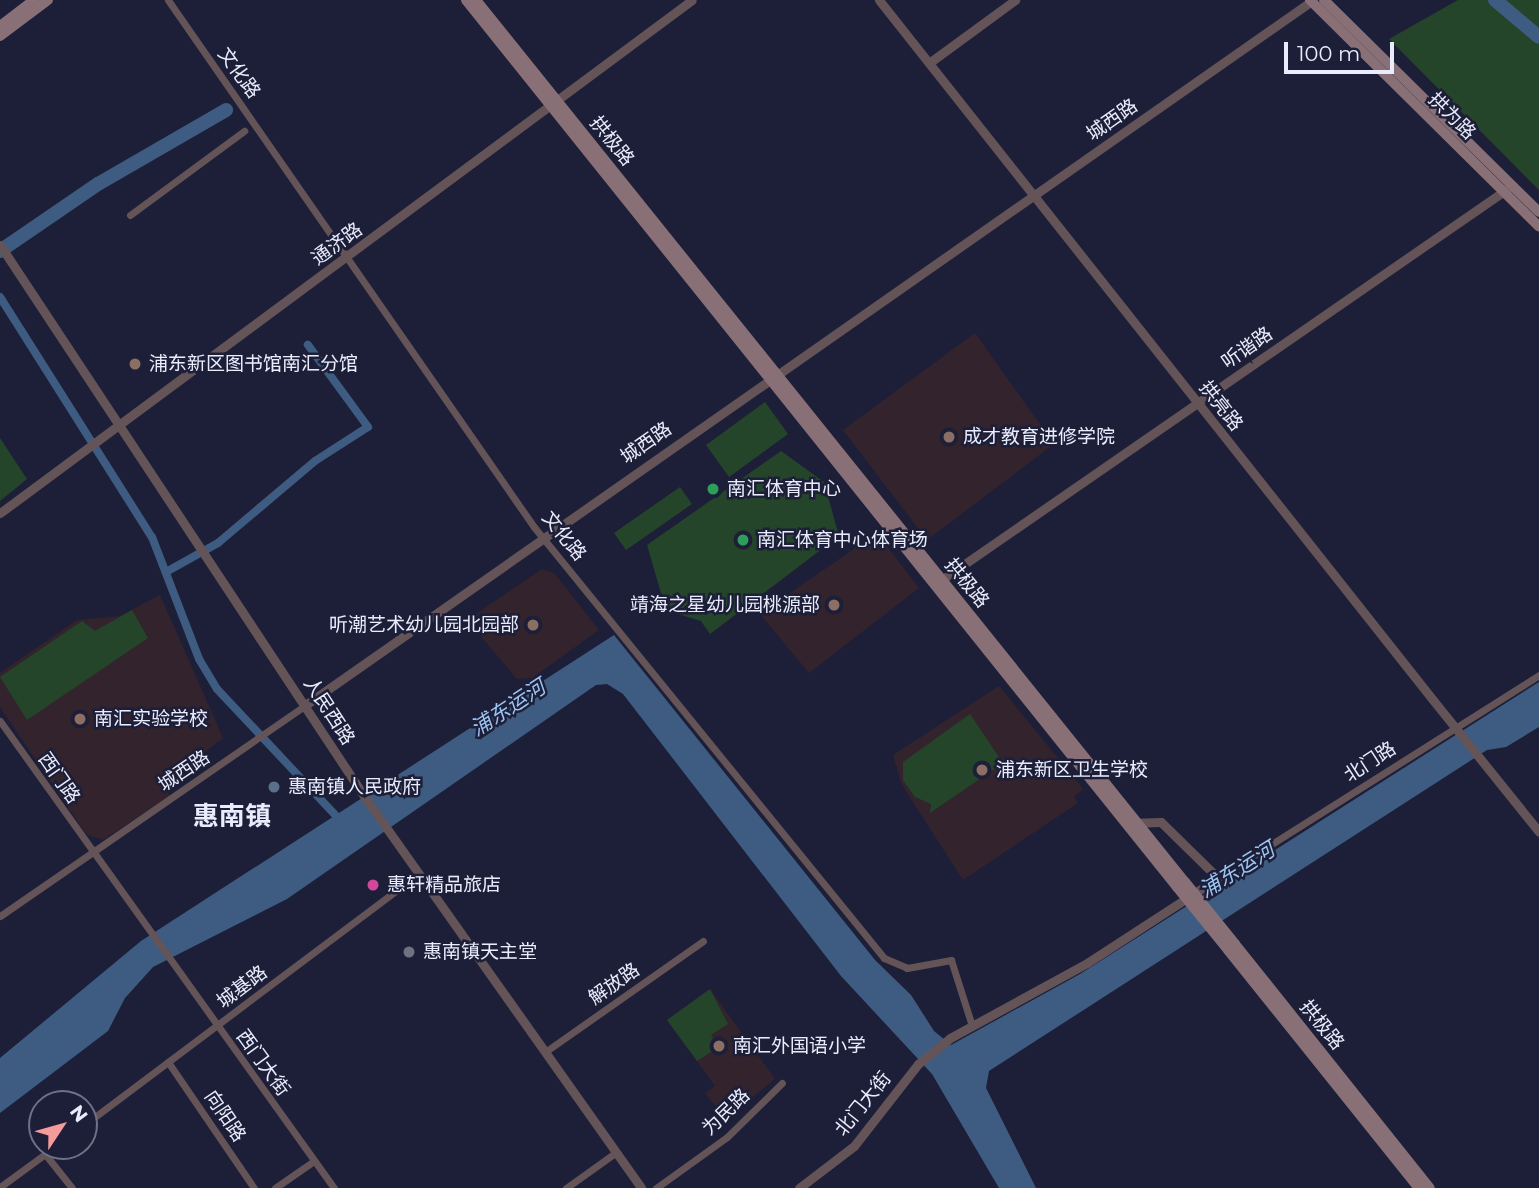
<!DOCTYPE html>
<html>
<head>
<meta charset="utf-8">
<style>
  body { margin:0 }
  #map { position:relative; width:1539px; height:1188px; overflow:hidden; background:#1d1f38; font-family:Montserrat,"Noto Sans SC",sans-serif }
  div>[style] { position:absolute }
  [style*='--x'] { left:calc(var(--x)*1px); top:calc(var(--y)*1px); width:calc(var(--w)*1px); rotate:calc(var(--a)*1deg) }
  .education>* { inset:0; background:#33232d }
  .green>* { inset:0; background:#24452a }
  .water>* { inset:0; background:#3e5c81 }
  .canal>* { height:8px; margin:-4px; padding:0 4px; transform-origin:4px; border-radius:4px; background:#3e5c81 }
  .river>* { height:14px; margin:-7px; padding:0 7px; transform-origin:7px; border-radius:7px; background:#3e5c81 }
  .minor>* { height:7px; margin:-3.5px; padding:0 3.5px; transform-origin:3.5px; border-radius:3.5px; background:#645457 }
  .tertiary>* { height:9px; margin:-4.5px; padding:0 4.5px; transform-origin:4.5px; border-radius:4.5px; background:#645457 }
  .secondary>* { height:10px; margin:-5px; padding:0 5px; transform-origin:5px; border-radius:5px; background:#897076 }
  .tertiary-bridge>* { height:9px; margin:-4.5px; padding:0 4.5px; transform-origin:4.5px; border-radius:4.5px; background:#645457 }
  .secondary-bridge>* { height:10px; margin:-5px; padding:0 5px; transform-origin:5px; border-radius:5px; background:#897076 }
  .dots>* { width:19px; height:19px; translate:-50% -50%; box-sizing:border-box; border:4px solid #1d1f38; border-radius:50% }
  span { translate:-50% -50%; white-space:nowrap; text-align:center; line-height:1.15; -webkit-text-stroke:5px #1d1f38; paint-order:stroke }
  .street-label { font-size:19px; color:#e9ecfd }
  .poi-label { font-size:19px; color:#e9ecfd }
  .left { translate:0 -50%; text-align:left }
  .right { translate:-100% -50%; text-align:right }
  .water-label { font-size:21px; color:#9cc4f3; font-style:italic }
  .district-label { font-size:26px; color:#e9ecfd; font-weight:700 }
  .north { position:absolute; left:28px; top:1090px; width:70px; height:70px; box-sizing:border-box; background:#1d1f38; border:2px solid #6f7187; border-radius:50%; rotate:54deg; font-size:19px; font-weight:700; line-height:28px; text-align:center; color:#e9ecfd }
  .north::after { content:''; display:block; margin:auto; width:24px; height:32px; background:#f59b9c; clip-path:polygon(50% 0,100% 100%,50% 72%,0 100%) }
  .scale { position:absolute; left:1284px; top:42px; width:110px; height:32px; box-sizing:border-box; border:4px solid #e9ecfd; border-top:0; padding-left:9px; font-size:21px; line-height:24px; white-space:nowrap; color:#e9ecfd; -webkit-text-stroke:5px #1d1f38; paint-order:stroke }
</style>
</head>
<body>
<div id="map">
  <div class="education">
    <div style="clip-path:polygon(975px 333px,1054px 444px,927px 540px,843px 430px)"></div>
    <div style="clip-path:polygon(871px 537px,877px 545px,883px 541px,919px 588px,809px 673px,760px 614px)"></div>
    <div style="clip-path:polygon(542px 569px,555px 574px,599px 630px,532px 678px,517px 679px,467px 620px)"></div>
    <div style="clip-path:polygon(160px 595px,223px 738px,163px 784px,170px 796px,103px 840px,86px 834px,0 707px,0 673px,77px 620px,120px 616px)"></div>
    <div style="clip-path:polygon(999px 686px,1083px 789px,1074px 797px,1078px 803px,963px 880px,902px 785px,893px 755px)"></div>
    <div style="clip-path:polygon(710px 989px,775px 1079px,726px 1119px,705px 1093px,715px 1086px,667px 1020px)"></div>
  </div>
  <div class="green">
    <div style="clip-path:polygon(1458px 0,1539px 0,1539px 190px,1389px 39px)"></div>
    <div style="clip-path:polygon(765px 402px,788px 434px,729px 477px,706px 445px)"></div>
    <div style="clip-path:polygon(0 438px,27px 479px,0 501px)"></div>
    <div style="clip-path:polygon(781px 451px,824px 482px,839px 536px,710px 634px,701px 621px,678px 614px,663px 600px,647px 545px)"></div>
    <div style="clip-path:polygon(680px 487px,692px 504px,626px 550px,614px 533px)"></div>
    <div style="clip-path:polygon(132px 610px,148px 638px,27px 720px,0 677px,82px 621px,95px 631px)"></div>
    <div style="clip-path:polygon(970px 714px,1003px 763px,930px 813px,931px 804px,915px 797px,903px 780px,903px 762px)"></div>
    <div style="clip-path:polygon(710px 989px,728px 1024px,711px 1035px,719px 1047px,697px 1061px,667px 1020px)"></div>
  </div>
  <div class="water">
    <div style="clip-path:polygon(614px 635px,875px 960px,911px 995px,934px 1031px,951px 1045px,1080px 974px,1539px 682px,1539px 727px,1506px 747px,1487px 750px,989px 1071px,986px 1088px,1036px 1188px,999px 1188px,932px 1074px,841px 976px,623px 694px,607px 684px,596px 685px,287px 899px,153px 967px,125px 998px,108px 1031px,0 1113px,0 1058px,141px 941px)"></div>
  </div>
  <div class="canal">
    <div style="--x:0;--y:297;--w:284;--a:57.7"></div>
    <div style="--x:152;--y:537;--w:131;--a:68.9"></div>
    <div style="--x:199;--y:659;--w:35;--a:59"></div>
    <div style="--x:217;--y:689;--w:181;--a:46.8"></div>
    <div style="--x:166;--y:572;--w:60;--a:-29.1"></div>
    <div style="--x:218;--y:543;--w:127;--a:-40.2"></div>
    <div style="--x:315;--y:461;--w:63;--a:-32.7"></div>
    <div style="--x:368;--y:427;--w:102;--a:-126.2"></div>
  </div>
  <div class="river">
    <div style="--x:1495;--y:0;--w:57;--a:40.1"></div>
    <div style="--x:0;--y:251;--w:119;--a:-34.4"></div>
    <div style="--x:98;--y:184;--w:148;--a:-30"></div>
  </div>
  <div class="minor">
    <div style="--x:168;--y:0;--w:642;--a:55.22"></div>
    <div style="--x:534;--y:527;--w:555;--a:50.92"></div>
    <div style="--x:884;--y:958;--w:25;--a:23"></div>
    <div style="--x:907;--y:968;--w:45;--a:-10.3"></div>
    <div style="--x:951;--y:960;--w:69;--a:72.3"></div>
    <div style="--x:130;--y:215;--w:142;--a:-36.4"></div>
    <div style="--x:0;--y:721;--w:574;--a:54.43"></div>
    <div style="--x:1218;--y:878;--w:380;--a:-32.3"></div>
    <div style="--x:0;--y:916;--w:369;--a:-34.6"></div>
    <div style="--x:545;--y:1052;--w:193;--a:-35.1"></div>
    <div style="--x:168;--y:1062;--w:153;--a:55.7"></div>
    <div style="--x:84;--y:1125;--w:418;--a:-36.9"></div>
    <div style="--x:45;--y:1154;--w:43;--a:51.5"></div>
    <div style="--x:0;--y:1187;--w:69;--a:-36.2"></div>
    <div style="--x:275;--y:1188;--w:47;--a:-34.7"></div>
    <div style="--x:566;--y:1188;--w:60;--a:-35.5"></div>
    <div style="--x:656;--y:1188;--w:87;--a:-35.7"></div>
    <div style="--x:727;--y:1137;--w:77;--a:-44.5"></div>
  </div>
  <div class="tertiary">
    <div style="--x:879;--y:0;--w:893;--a:51.64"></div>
    <div style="--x:929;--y:63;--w:107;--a:-36.2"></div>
    <div style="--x:0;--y:245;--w:664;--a:56.55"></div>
    <div style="--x:366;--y:799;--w:476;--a:54.7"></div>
    <div style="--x:0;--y:513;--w:861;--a:-36.55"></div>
    <div style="--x:937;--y:583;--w:693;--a:-34.65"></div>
    <div style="--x:304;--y:706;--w:1231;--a:-34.98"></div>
    <div style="--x:799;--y:1188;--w:69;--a:-37.4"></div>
    <div style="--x:854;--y:1146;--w:104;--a:-52"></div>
    <div style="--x:918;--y:1064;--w:41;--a:-39.1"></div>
    <div style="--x:950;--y:1038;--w:156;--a:-28.7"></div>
    <div style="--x:1087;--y:963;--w:156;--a:-33"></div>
    <div style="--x:1218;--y:878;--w:80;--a:-135.5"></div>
    <div style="--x:1161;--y:822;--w:24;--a:178"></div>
  </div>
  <div class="secondary">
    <div style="--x:466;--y:0;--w:1137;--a:51.29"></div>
    <div style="--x:476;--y:0;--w:1132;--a:51.21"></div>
    <div style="--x:1310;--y:0;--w:322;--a:44.7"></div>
    <div style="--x:1324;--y:0;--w:302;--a:44.6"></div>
    <div style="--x:0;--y:26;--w:43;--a:-37.4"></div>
    <div style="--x:0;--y:36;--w:60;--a:-36.9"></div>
    <div style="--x:1235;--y:944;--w:312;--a:51.4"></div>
    <div style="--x:1228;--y:950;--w:305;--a:51.3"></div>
  </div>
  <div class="tertiary-bridge">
    <div style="--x:1433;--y:700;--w:169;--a:51.2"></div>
  </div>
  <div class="secondary-bridge">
    <div style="--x:1185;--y:882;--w:80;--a:51.1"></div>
    <div style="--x:1177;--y:887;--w:81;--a:51"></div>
  </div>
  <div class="dots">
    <div style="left:135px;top:364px;background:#8d6e63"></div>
    <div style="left:949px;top:437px;background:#8d6e63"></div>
    <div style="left:713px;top:489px;background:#2e9e5b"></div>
    <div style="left:743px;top:540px;background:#2e9e5b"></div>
    <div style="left:834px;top:605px;background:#8d6e63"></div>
    <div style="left:533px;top:625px;background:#8d6e63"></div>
    <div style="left:80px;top:719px;background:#8d6e63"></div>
    <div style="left:982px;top:770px;background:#8d6e63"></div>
    <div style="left:274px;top:787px;background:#5c6f8a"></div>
    <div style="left:373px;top:885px;background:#d1479c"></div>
    <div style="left:409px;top:952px;background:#6b7280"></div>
    <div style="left:719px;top:1046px;background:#8d6e63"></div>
  </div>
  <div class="street-label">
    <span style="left:239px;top:73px;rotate:54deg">文化路</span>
    <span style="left:1452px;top:116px;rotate:45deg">拱为路</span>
    <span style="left:1112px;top:120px;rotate:-35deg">城西路</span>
    <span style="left:612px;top:141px;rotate:51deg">拱极路</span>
    <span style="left:337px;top:244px;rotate:-36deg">通济路</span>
    <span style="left:1247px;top:348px;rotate:-35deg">听谐路</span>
    <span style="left:1221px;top:406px;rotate:52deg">拱亮路</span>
    <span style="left:646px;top:443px;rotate:-35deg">城西路</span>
    <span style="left:564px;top:536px;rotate:51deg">文化路</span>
    <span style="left:967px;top:583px;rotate:51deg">拱极路</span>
    <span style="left:329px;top:711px;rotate:57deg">人民西路</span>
    <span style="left:1370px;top:762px;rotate:-33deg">北门路</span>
    <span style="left:184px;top:771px;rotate:-34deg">城西路</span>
    <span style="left:59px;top:778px;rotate:55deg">西门路</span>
    <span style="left:614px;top:984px;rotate:-35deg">解放路</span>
    <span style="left:242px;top:987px;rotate:-37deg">城基路</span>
    <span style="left:1322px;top:1025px;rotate:51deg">拱极路</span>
    <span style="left:263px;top:1063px;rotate:54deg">西门大街</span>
    <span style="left:863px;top:1104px;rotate:-51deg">北门大街</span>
    <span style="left:726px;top:1112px;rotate:-44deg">为民路</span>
    <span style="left:225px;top:1116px;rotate:56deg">向阳路</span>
  </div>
  <div class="poi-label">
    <span class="left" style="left:149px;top:364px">浦东新区图书馆南汇分馆</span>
    <span class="left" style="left:963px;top:437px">成才教育进修学院</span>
    <span class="left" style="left:727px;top:489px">南汇体育中心</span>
    <span class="left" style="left:757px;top:540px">南汇体育中心体育场</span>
    <span class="right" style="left:820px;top:605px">靖海之星幼儿园桃源部</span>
    <span class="right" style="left:519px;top:625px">听潮艺术幼儿园北园部</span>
    <span class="left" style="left:94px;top:719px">南汇实验学校</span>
    <span class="left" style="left:996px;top:770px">浦东新区卫生学校</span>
    <span class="left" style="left:288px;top:787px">惠南镇人民政府</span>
    <span class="left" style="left:387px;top:885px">惠轩精品旅店</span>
    <span class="left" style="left:423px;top:952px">惠南镇天主堂</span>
    <span class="left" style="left:733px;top:1046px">南汇外国语小学</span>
  </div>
  <div class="water-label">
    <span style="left:508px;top:708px;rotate:-33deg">浦东运河</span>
    <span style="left:1237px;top:870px;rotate:-32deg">浦东运河</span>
  </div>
  <div class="district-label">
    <span style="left:232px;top:817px">惠南镇</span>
  </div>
  <div class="north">N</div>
  <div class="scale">100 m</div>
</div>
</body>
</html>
